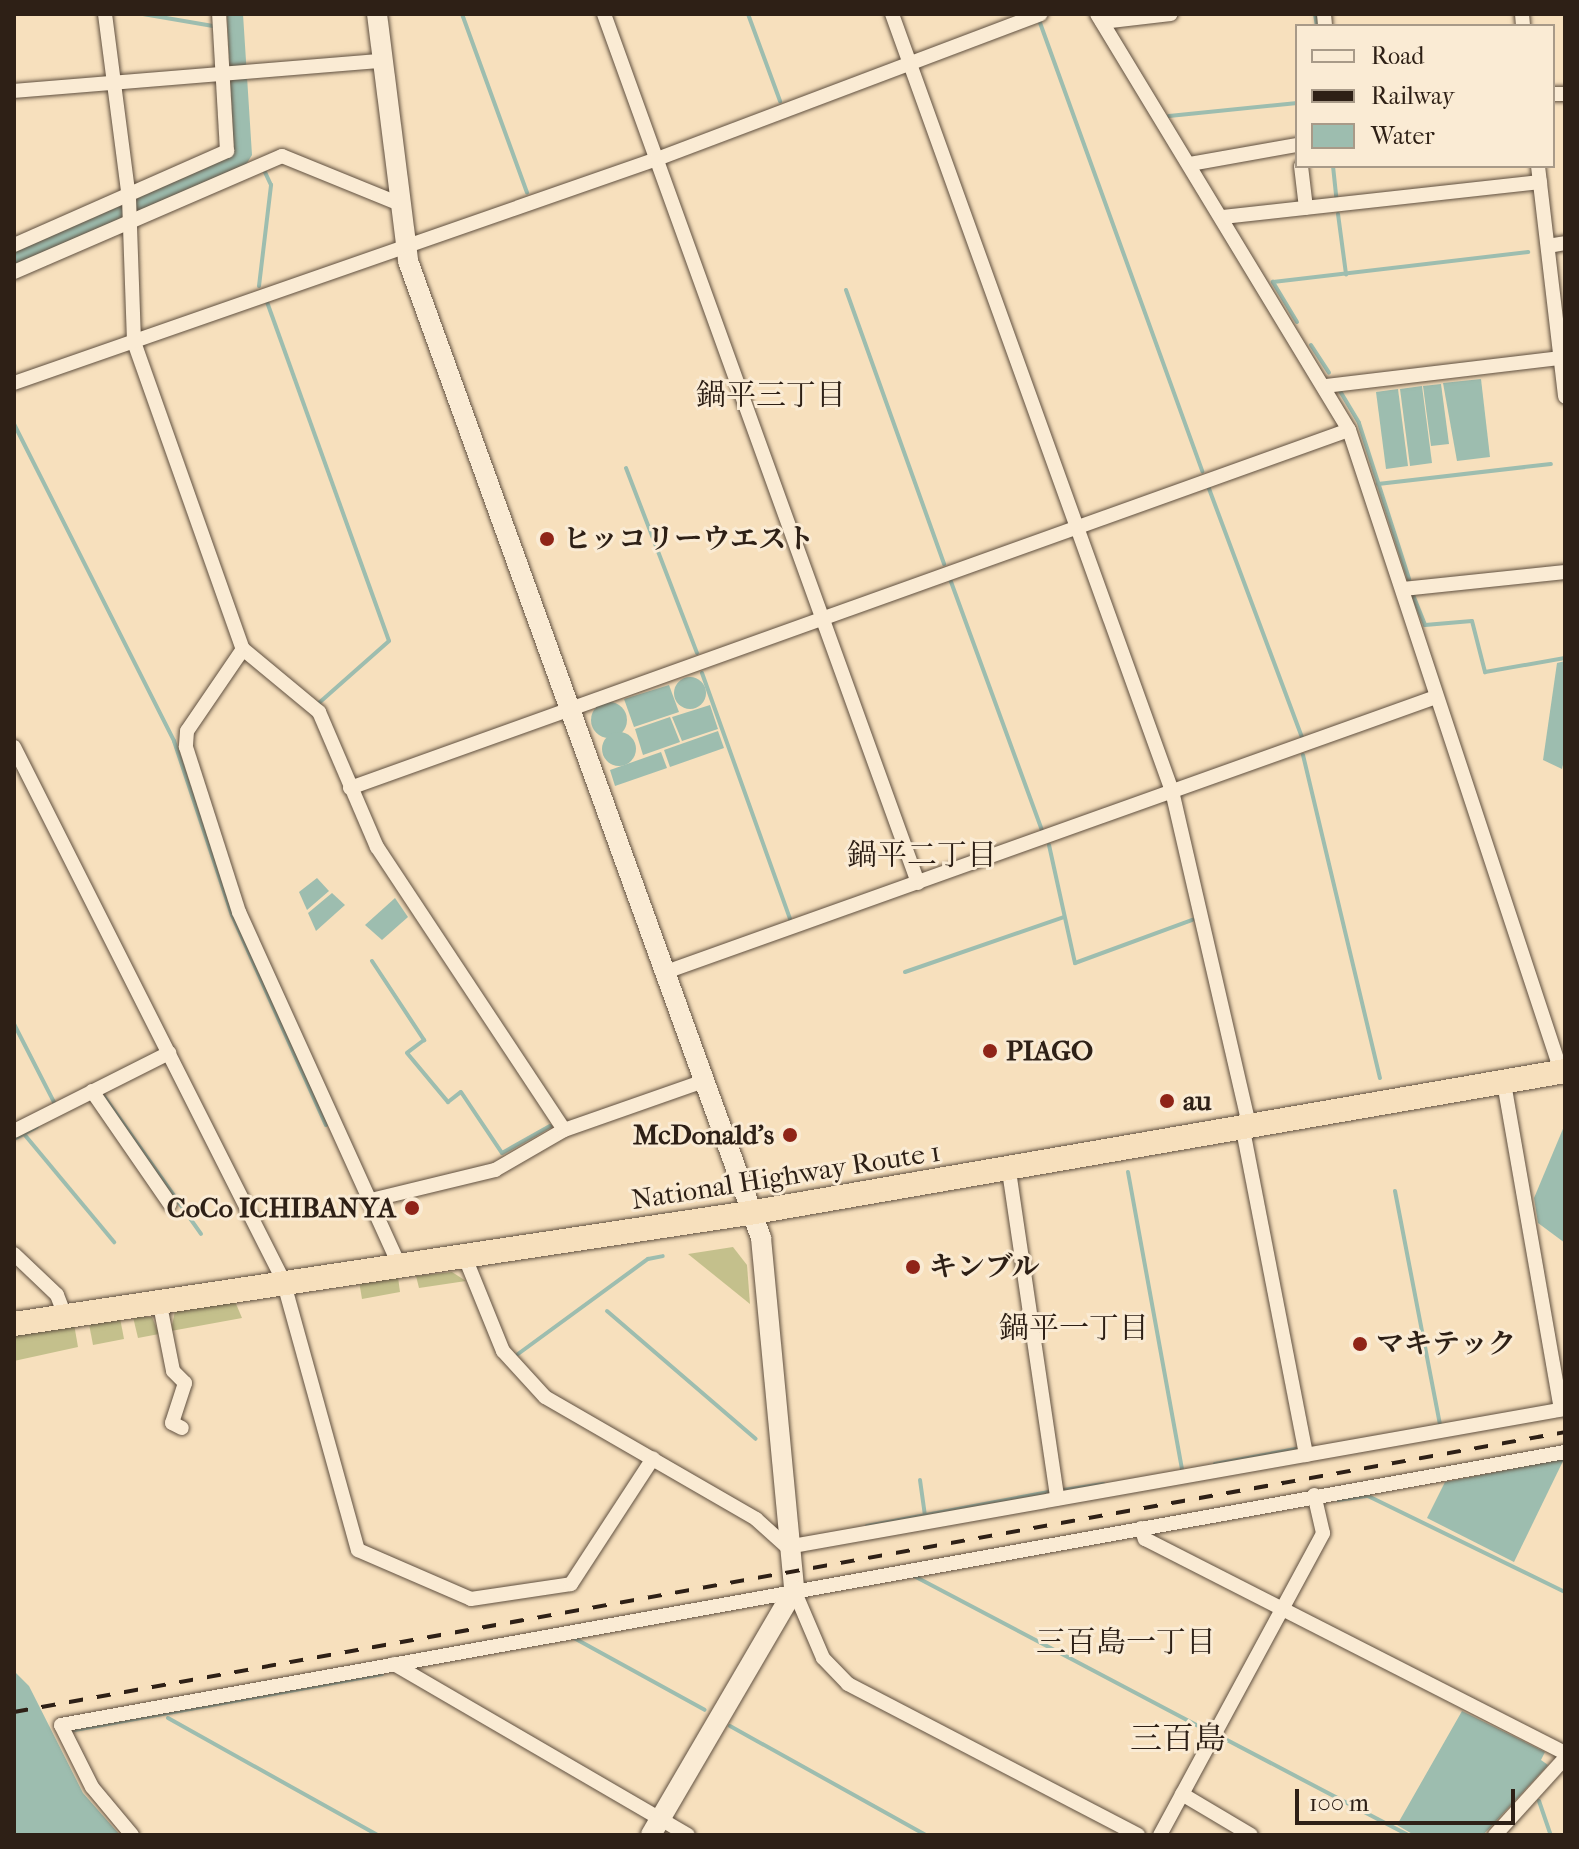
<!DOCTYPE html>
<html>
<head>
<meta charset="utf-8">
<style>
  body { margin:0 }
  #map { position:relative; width:1579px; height:1849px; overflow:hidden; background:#f7e0bd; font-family:"IM FELL French Canon","Noto Serif JP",serif }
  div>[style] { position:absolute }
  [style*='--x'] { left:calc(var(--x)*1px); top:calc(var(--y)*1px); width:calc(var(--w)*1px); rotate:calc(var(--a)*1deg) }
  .green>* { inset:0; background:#c4c08c }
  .water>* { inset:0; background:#9dbdaf }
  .round { border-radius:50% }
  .stream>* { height:4px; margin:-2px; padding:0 2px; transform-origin:2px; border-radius:2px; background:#9dbdaf }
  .roads { filter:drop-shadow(0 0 2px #605040) drop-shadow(0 0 2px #605040) }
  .street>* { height:14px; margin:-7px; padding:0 7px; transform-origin:7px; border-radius:7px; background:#faebd4 }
  .secondary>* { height:20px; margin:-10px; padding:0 10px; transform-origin:10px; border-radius:10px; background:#faebd4 }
  .highway>* { height:24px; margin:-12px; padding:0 12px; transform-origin:12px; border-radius:12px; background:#f7e0bd }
  .rail>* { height:4px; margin-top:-2px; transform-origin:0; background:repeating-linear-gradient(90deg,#2e2016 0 14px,transparent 0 28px) }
  .dots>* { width:22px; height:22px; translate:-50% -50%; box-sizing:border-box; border:4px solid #faebd4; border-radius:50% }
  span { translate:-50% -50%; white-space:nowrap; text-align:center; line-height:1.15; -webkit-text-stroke:6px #faebd4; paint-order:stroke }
  .poi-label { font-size:28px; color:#2e2016; font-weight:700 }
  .left { translate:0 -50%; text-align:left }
  .right { translate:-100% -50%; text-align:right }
  .street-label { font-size:28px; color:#2e2016 }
  .neighbourhood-label { font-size:30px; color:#2e2016 }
  .quarter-label { font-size:32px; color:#2e2016 }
  .frame { position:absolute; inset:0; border:16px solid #2e2016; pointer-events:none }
  .legend { position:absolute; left:1295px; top:24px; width:260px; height:144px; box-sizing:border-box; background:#faebd4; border:2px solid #a89a88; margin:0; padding:10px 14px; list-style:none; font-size:24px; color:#2e2016 }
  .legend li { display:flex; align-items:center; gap:16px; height:40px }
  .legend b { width:40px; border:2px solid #a89a88 }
  .scale { position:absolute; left:1295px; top:1789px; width:220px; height:36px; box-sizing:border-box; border:4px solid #2e2016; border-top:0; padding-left:10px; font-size:24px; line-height:28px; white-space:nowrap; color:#2e2016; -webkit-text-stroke:6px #faebd4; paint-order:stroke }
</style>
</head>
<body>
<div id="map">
  <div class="green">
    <div style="clip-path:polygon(733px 1247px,747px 1265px,750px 1304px,688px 1254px)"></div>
    <div style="clip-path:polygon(452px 1272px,466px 1281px,419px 1288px,416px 1276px)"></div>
    <div style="clip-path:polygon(398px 1277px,400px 1292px,362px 1299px,359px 1281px)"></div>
    <div style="clip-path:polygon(234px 1299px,242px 1318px,171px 1331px,175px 1311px)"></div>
    <div style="clip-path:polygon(133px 1317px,152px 1317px,159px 1334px,138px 1338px)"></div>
    <div style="clip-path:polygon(120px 1318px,124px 1339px,93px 1345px,89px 1324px)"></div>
    <div style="clip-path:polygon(74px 1324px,78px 1347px,14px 1361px,14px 1334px)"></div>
  </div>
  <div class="water">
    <div style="clip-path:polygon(227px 14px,243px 14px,252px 155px,242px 171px,14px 267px,14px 250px,234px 151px)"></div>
    <div style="clip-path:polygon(1481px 379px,1490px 457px,1457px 461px,1443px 383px)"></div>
    <div style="clip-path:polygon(1441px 384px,1449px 444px,1431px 446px,1423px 386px)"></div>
    <div style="clip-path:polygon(1422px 386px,1432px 463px,1410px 466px,1400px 389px)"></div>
    <div style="clip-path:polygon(1398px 389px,1408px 466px,1386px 469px,1376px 392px)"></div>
    <div style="clip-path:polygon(1565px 661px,1565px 756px,1562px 769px,1543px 760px,1557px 663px)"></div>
    <div class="round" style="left:674px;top:677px;width:32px;height:32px"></div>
    <div style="clip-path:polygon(669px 685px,679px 712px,634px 727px,624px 699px)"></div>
    <div class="round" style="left:591px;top:702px;width:36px;height:36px"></div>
    <div style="clip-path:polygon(710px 705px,718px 729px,682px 741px,672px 717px)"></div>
    <div style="clip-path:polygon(670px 717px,680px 742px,643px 755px,635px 729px)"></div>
    <div style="clip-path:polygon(718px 731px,724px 748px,670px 767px,664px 750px)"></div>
    <div class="round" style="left:602px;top:732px;width:34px;height:34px"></div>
    <div style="clip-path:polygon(661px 752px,667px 768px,615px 786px,610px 770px)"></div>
    <div style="clip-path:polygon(317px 878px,329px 891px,307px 910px,299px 892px)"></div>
    <div style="clip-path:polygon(332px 893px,345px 905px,316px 931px,308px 913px)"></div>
    <div style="clip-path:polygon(395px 898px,408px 917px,382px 940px,365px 925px)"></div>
    <div style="clip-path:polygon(1565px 1124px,1565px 1243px,1538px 1223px,1534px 1198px)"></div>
    <div style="clip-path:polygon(1564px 1459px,1514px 1562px,1427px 1518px,1445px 1482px)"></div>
    <div style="clip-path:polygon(14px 1671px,29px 1686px,83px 1793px,120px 1835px,14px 1835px)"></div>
    <div style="clip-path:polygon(1462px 1711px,1545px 1752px,1541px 1760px,1548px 1765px,1483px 1835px,1414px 1835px,1397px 1825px)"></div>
  </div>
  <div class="stream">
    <div style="--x:143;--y:14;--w:71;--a:9.7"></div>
    <div style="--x:462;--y:14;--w:190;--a:70"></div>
    <div style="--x:748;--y:14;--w:93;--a:69.8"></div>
    <div style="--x:1315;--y:14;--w:12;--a:81"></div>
    <div style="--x:1039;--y:20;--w:480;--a:70.1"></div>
    <div style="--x:1169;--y:116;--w:129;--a:-5.8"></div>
    <div style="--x:1333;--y:166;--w:31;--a:84"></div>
    <div style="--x:1338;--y:214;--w:61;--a:82.4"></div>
    <div style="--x:259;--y:286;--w:102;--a:-83.2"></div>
    <div style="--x:271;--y:185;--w:17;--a:-115"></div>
    <div style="--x:846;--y:290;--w:291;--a:70.3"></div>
    <div style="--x:267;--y:302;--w:360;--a:70.2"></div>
    <div style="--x:389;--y:641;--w:94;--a:138.5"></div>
    <div style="--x:1297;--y:322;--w:47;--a:-121"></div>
    <div style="--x:1273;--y:282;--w:257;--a:-6.7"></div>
    <div style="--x:1311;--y:345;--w:33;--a:57"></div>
    <div style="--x:1340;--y:391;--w:37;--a:59"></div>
    <div style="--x:1359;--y:423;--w:164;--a:72.2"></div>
    <div style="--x:14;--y:424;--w:355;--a:63.2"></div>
    <div style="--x:174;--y:741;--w:183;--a:71.6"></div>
    <div style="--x:232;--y:915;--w:230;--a:65.9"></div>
    <div style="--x:626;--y:468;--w:198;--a:69"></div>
    <div style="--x:1378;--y:484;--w:174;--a:-6.6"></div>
    <div style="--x:1208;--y:486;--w:268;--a:69.5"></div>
    <div style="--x:950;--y:579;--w:267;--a:69.9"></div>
    <div style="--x:1413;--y:595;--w:32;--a:68"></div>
    <div style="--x:1425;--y:625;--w:47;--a:-4.9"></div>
    <div style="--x:1472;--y:621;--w:53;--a:75.7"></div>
    <div style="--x:1485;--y:672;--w:81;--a:-9.9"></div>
    <div style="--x:702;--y:673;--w:263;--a:70.3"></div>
    <div style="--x:1303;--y:755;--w:332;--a:76.6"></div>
    <div style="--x:1049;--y:845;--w:121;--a:77.6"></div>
    <div style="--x:1075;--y:963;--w:125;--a:-20.2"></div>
    <div style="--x:372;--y:961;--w:95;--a:56.6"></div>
    <div style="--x:424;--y:1040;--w:21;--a:143"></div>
    <div style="--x:407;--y:1053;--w:64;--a:50.1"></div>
    <div style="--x:448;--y:1102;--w:16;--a:-38"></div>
    <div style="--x:461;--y:1092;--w:73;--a:56.1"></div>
    <div style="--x:502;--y:1153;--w:55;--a:-29.4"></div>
    <div style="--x:905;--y:972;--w:168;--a:-19.1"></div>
    <div style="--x:14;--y:1024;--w:90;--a:62.9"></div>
    <div style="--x:103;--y:1095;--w:170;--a:54.8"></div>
    <div style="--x:24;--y:1134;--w:141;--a:50.2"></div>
    <div style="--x:14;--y:1139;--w:26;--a:-28"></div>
    <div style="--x:1128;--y:1172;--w:303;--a:79.7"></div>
    <div style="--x:1395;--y:1191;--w:237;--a:79.1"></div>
    <div style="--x:607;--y:1311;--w:196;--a:40.7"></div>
    <div style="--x:518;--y:1354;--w:161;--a:-36.2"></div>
    <div style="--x:648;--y:1259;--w:15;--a:-11"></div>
    <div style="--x:1215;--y:1464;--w:82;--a:-10.5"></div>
    <div style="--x:920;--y:1480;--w:34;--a:82"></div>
    <div style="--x:1064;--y:1490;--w:40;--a:-8.5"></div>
    <div style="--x:1338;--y:1500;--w:30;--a:-8"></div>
    <div style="--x:1368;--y:1496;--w:219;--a:26"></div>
    <div style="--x:867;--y:1526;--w:185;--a:-10.6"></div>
    <div style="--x:914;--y:1576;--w:330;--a:27.8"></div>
    <div style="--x:574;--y:1638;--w:149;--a:28.8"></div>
    <div style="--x:168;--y:1718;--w:240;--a:29.2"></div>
    <div style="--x:730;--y:1726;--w:224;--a:29.1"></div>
    <div style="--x:69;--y:1731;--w:318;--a:-10.3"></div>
    <div style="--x:1227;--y:1740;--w:204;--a:27.7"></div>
    <div style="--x:1539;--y:1801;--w:36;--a:71"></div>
  </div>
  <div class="roads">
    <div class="street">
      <div style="--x:105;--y:14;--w:186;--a:82.6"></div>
      <div style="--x:129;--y:198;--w:144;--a:88"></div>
      <div style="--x:134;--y:342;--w:326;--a:70.5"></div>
      <div style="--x:243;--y:649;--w:99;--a:39.7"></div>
      <div style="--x:319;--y:712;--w:147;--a:66.8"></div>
      <div style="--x:377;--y:847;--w:339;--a:56.5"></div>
      <div style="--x:604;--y:14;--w:924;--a:70.13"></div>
      <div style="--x:892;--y:14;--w:826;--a:70.18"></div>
      <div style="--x:1172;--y:791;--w:346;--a:77"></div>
      <div style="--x:1097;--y:14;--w:486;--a:58.8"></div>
      <div style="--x:1349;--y:430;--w:675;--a:71.7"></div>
      <div style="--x:1324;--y:14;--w:12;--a:85"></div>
      <div style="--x:1522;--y:14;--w:12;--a:85"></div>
      <div style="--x:1102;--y:22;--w:69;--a:-6.6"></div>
      <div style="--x:14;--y:91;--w:368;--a:-4.7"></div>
      <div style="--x:1553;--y:94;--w:12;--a:0"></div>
      <div style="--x:1190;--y:164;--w:109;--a:-10.1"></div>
      <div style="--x:1301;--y:166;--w:42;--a:83.2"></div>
      <div style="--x:1538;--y:166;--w:232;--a:83.3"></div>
      <div style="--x:1223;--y:217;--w:319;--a:-6.3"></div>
      <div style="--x:14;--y:245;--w:233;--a:-23.8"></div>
      <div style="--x:227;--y:151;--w:137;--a:-93.3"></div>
      <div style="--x:1548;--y:246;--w:17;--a:-10"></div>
      <div style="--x:14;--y:272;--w:292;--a:-23.4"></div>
      <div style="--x:282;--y:156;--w:122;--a:22.2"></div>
      <div style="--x:14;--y:383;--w:681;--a:-19.21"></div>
      <div style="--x:657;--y:159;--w:410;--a:-20.7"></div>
      <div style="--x:1325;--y:386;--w:237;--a:-6.8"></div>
      <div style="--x:1403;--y:589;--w:163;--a:-6"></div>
      <div style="--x:243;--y:649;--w:99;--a:124.3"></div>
      <div style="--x:187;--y:731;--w:16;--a:94"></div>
      <div style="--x:186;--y:747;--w:173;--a:72.2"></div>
      <div style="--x:239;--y:912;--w:384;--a:65.6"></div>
      <div style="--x:14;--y:747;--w:597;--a:63.22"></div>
      <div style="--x:283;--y:1280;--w:280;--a:74.5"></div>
      <div style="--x:358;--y:1550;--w:123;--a:23.4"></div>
      <div style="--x:471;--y:1599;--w:101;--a:-8.5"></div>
      <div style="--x:571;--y:1584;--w:150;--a:-56.9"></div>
      <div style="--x:350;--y:788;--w:1061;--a:-19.72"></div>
      <div style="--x:663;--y:973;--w:821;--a:-19.65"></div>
      <div style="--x:1504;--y:1083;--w:331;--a:80.1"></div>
      <div style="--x:92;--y:1091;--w:137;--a:55.4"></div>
      <div style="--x:1243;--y:1130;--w:331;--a:79"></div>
      <div style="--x:14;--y:1131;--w:174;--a:-26.7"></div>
      <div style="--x:1009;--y:1171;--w:331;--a:81.6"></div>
      <div style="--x:371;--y:1200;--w:128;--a:-13.6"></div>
      <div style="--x:495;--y:1170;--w:80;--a:-30.1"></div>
      <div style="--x:564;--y:1130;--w:145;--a:-19.3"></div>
      <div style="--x:14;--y:1254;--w:59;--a:43.6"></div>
      <div style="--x:57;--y:1295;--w:22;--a:69"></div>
      <div style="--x:464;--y:1255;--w:104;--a:67.9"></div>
      <div style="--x:503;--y:1351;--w:62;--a:47.6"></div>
      <div style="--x:545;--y:1397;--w:244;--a:30"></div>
      <div style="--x:756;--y:1519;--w:42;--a:42.1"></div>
      <div style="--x:787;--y:1547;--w:790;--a:-10.06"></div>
      <div style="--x:159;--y:1300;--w:72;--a:78.8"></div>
      <div style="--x:173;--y:1371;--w:17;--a:45"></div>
      <div style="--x:185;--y:1383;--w:42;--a:108"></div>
      <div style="--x:172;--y:1423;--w:11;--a:27"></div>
      <div style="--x:1141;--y:1528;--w:12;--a:70"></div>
      <div style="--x:1145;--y:1539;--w:471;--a:27"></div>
      <div style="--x:794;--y:1590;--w:74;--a:66.9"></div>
      <div style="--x:823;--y:1658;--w:36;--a:46"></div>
      <div style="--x:848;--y:1684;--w:327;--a:27.5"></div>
      <div style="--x:394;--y:1664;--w:340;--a:30.2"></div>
      <div style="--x:1182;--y:1794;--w:80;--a:30.7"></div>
      <div style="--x:132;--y:1835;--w:62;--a:-129.8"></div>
      <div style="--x:92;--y:1787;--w:69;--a:-116.6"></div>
      <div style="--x:61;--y:1725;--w:1529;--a:-10.29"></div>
      <div style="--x:1160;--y:1835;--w:343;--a:-61.6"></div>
      <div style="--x:1323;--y:1533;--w:39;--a:-103"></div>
      <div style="--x:1495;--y:1835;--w:104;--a:-47.7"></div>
    </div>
    <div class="secondary">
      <div style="--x:377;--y:14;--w:249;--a:82.8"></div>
      <div style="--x:408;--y:261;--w:1039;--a:70.13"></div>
      <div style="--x:761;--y:1238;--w:354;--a:84.6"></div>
      <div style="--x:794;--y:1590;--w:284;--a:120.3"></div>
    </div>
    <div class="highway">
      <div style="--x:14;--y:1324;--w:743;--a:-8.59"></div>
      <div style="--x:749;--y:1213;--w:828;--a:-9.87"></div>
    </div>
  </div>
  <div class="rail">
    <div style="--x:14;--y:1712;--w:1576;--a:-10.23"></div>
  </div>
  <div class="dots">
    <div style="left:547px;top:539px;background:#8f2418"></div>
    <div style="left:990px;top:1051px;background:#8f2418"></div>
    <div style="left:1167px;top:1101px;background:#8f2418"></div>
    <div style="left:790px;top:1135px;background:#8f2418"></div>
    <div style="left:412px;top:1208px;background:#8f2418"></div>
    <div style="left:913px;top:1267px;background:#8f2418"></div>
    <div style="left:1360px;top:1344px;background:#8f2418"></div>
  </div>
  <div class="poi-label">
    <span class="left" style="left:563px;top:539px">ヒッコリーウエスト</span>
    <span class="left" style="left:1006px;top:1051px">PIAGO</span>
    <span class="left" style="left:1183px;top:1101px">au</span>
    <span class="right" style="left:774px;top:1135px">McDonald's</span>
    <span class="right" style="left:396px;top:1208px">CoCo ICHIBANYA</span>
    <span class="left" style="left:929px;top:1267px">キンブル</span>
    <span class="left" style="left:1376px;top:1344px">マキテック</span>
  </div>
  <div class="street-label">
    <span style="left:786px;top:1176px;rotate:-9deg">National Highway Route 1</span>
  </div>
  <div class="neighbourhood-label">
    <span style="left:771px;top:396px">鍋平三丁目</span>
    <span style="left:922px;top:856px">鍋平二丁目</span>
    <span style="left:1074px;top:1329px">鍋平一丁目</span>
    <span style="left:1126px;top:1643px">三百島一丁目</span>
  </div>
  <div class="quarter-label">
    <span style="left:1178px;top:1739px">三百島</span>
  </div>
  <div class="frame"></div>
  <ul class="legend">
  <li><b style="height:10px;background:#faebd4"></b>Road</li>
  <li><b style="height:10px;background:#2e2016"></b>Railway</li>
  <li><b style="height:22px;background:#9dbdaf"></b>Water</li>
  </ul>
  <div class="scale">100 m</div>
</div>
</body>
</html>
